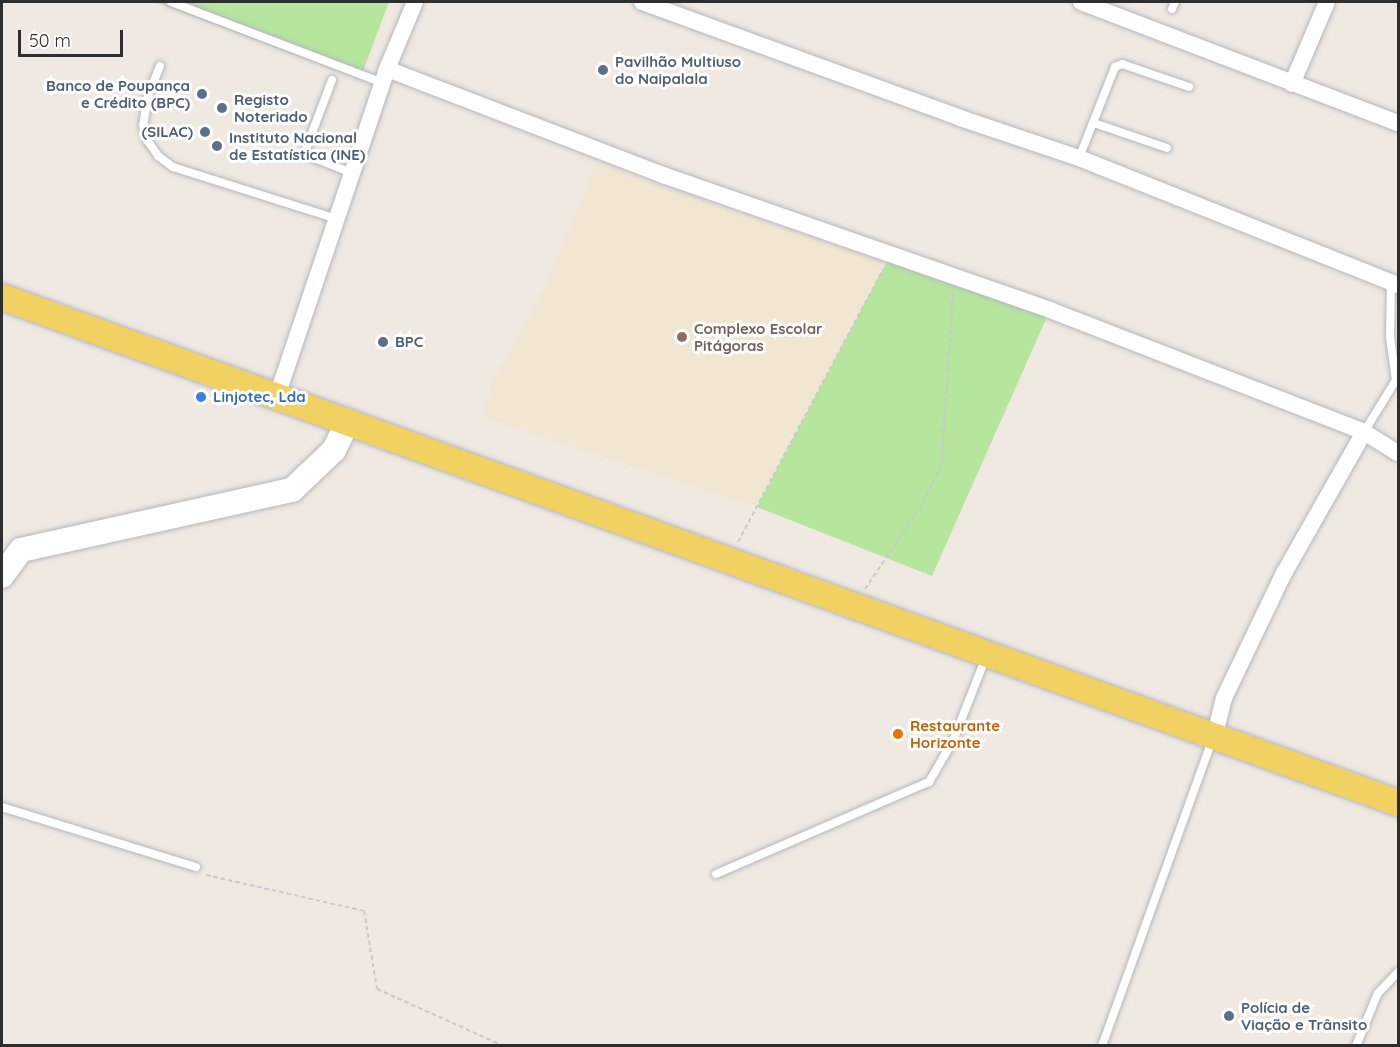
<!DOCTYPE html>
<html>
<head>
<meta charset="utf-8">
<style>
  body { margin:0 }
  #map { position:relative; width:1400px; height:1047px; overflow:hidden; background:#efe9e1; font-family:Quicksand,sans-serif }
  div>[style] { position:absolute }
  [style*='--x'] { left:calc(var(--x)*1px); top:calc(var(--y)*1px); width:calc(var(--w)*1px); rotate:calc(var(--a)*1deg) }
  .education>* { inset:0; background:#f0e6d1 }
  .green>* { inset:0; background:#b6e59e }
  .path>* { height:2px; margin-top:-1px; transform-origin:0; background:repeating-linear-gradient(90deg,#c9c9c9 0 4.5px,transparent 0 7.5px) }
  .roads { filter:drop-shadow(0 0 2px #b4b7c1) drop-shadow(0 0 2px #b4b7c1) }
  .lane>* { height:8px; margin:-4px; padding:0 4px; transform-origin:4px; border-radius:4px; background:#fff }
  .street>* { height:16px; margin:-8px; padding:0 8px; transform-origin:8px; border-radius:8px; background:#fff }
  .secondary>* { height:24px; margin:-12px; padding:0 12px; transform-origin:12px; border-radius:12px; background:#fff }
  .primary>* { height:26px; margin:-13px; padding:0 13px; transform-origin:13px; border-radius:13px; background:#f2d163 }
  .dots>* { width:16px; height:16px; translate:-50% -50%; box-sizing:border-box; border:3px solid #fff; border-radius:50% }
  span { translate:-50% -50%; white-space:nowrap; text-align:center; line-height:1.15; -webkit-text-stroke:6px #fff; paint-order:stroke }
  .service-label { font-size:15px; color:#4e5e75; font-weight:700 }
  .left { translate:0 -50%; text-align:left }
  .right { translate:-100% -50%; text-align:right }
  .education-label { font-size:15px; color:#785e54; font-weight:700 }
  .shop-label { font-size:15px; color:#366cbe; font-weight:700 }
  .food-label { font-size:15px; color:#c56008; font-weight:700 }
  .frame { position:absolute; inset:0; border:3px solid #2e2e2e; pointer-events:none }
  .scale { position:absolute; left:18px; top:30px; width:105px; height:27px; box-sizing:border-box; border:3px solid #2e2e2e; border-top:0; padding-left:8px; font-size:18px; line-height:21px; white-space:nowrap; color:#2e2e2e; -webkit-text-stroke:4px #fff; paint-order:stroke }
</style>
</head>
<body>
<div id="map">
  <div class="education">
    <div style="clip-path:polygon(597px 163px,886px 263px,757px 507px,482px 417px,492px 383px,543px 291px)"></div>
  </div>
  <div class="green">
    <div style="clip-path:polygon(155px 2px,389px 2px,360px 79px)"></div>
    <div style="clip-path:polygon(891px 254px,1050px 310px,932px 576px,757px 507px)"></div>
  </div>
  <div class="path">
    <div style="--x:738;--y:542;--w:309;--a:-62"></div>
    <div style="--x:865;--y:589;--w:104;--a:-56"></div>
    <div style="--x:923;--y:503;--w:45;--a:-65.1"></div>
    <div style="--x:942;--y:462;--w:169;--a:-86.3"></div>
    <div style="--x:206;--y:875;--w:162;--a:12.8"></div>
    <div style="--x:364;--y:911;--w:79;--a:80.5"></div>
    <div style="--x:377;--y:989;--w:139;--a:24.2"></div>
  </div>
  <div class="roads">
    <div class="lane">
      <div style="--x:171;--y:2;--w:227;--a:20.9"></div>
      <div style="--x:1172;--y:9;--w:8;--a:-67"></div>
      <div style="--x:160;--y:66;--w:31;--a:112"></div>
      <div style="--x:148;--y:95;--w:30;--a:99"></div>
      <div style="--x:143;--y:125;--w:16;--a:75"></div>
      <div style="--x:147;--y:140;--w:19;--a:55"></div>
      <div style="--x:158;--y:156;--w:19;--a:36"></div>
      <div style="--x:173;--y:167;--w:172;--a:17.6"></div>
      <div style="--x:332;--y:80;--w:79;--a:110.7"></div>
      <div style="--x:304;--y:154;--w:52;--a:21.6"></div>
      <div style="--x:1094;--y:123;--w:77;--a:18.9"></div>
      <div style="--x:1079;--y:158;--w:98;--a:-68.4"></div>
      <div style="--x:1115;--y:67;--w:8;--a:-23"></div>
      <div style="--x:1122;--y:64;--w:71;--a:18.9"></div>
      <div style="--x:1391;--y:282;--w:55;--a:91"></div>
      <div style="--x:1390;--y:337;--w:43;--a:82.1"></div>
      <div style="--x:1364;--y:432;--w:65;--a:-58.3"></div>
      <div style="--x:2;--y:807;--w:203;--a:17.2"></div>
      <div style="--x:716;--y:874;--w:232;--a:-23.4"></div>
      <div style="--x:929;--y:782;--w:48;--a:-59.7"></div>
      <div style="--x:953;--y:741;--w:90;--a:-68.6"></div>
      <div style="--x:1102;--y:1046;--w:327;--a:-70.2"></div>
      <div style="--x:1356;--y:1046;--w:57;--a:-67.5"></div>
      <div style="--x:1378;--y:993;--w:29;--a:-46"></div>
    </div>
    <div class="street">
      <div style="--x:642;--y:2;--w:338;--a:20"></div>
      <div style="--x:960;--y:118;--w:126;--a:18.6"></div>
      <div style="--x:1079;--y:158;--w:343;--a:21.7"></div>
      <div style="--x:1081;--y:2;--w:339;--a:20.9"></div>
      <div style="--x:387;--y:69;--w:296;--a:21"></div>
      <div style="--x:663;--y:175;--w:410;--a:19.2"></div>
      <div style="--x:1050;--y:310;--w:337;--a:21.2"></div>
      <div style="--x:1364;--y:432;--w:40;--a:32"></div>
      <div style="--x:1292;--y:84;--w:89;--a:-66.9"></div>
      <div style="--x:277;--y:396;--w:345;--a:-71.4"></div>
      <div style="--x:387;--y:69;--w:73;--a:-67.3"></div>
      <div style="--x:1214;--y:738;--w:41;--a:-76"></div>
      <div style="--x:1224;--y:698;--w:139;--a:-64.4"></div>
      <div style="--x:1284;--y:573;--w:162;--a:-60.4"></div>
    </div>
    <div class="secondary">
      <div style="--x:2;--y:576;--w:32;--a:-54"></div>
      <div style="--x:21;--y:550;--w:278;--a:-12.5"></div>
      <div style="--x:292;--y:490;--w:58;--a:-43.6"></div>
      <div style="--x:334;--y:450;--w:32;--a:-64"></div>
    </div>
    <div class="primary">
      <div style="--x:2;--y:297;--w:1485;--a:19.92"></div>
    </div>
  </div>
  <div class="dots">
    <div style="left:603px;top:70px;background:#5c6f8a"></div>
    <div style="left:202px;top:94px;background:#5c6f8a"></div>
    <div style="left:222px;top:108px;background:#5c6f8a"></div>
    <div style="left:205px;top:132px;background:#5c6f8a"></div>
    <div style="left:217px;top:146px;background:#5c6f8a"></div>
    <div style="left:682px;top:337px;background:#8d6e63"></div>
    <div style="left:383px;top:342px;background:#5c6f8a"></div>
    <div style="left:201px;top:397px;background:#3f7fe0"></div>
    <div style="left:898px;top:734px;background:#e8710a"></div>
    <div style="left:1229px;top:1016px;background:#5c6f8a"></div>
  </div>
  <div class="service-label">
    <span class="left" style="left:615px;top:70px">Pavilhão Multiuso<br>do Naipalala</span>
    <span class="right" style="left:190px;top:94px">Banco de Poupança<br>e Crédito (BPC)</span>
    <span class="left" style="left:234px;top:108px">Registo<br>Noteriado</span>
    <span class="right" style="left:193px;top:132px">(SILAC)</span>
    <span class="left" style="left:229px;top:146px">Instituto Nacional<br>de Estatística (INE)</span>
    <span class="left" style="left:395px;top:342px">BPC</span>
    <span class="left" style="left:1241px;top:1016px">Polícia de<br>Viação e Trânsito</span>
  </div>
  <div class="education-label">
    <span class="left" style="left:694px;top:337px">Complexo Escolar<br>Pitágoras</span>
  </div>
  <div class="shop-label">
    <span class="left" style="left:213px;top:397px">Linjotec, Lda</span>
  </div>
  <div class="food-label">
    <span class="left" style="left:910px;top:734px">Restaurante<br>Horizonte</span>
  </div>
  <div class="frame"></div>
  <div class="scale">50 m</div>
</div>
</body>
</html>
